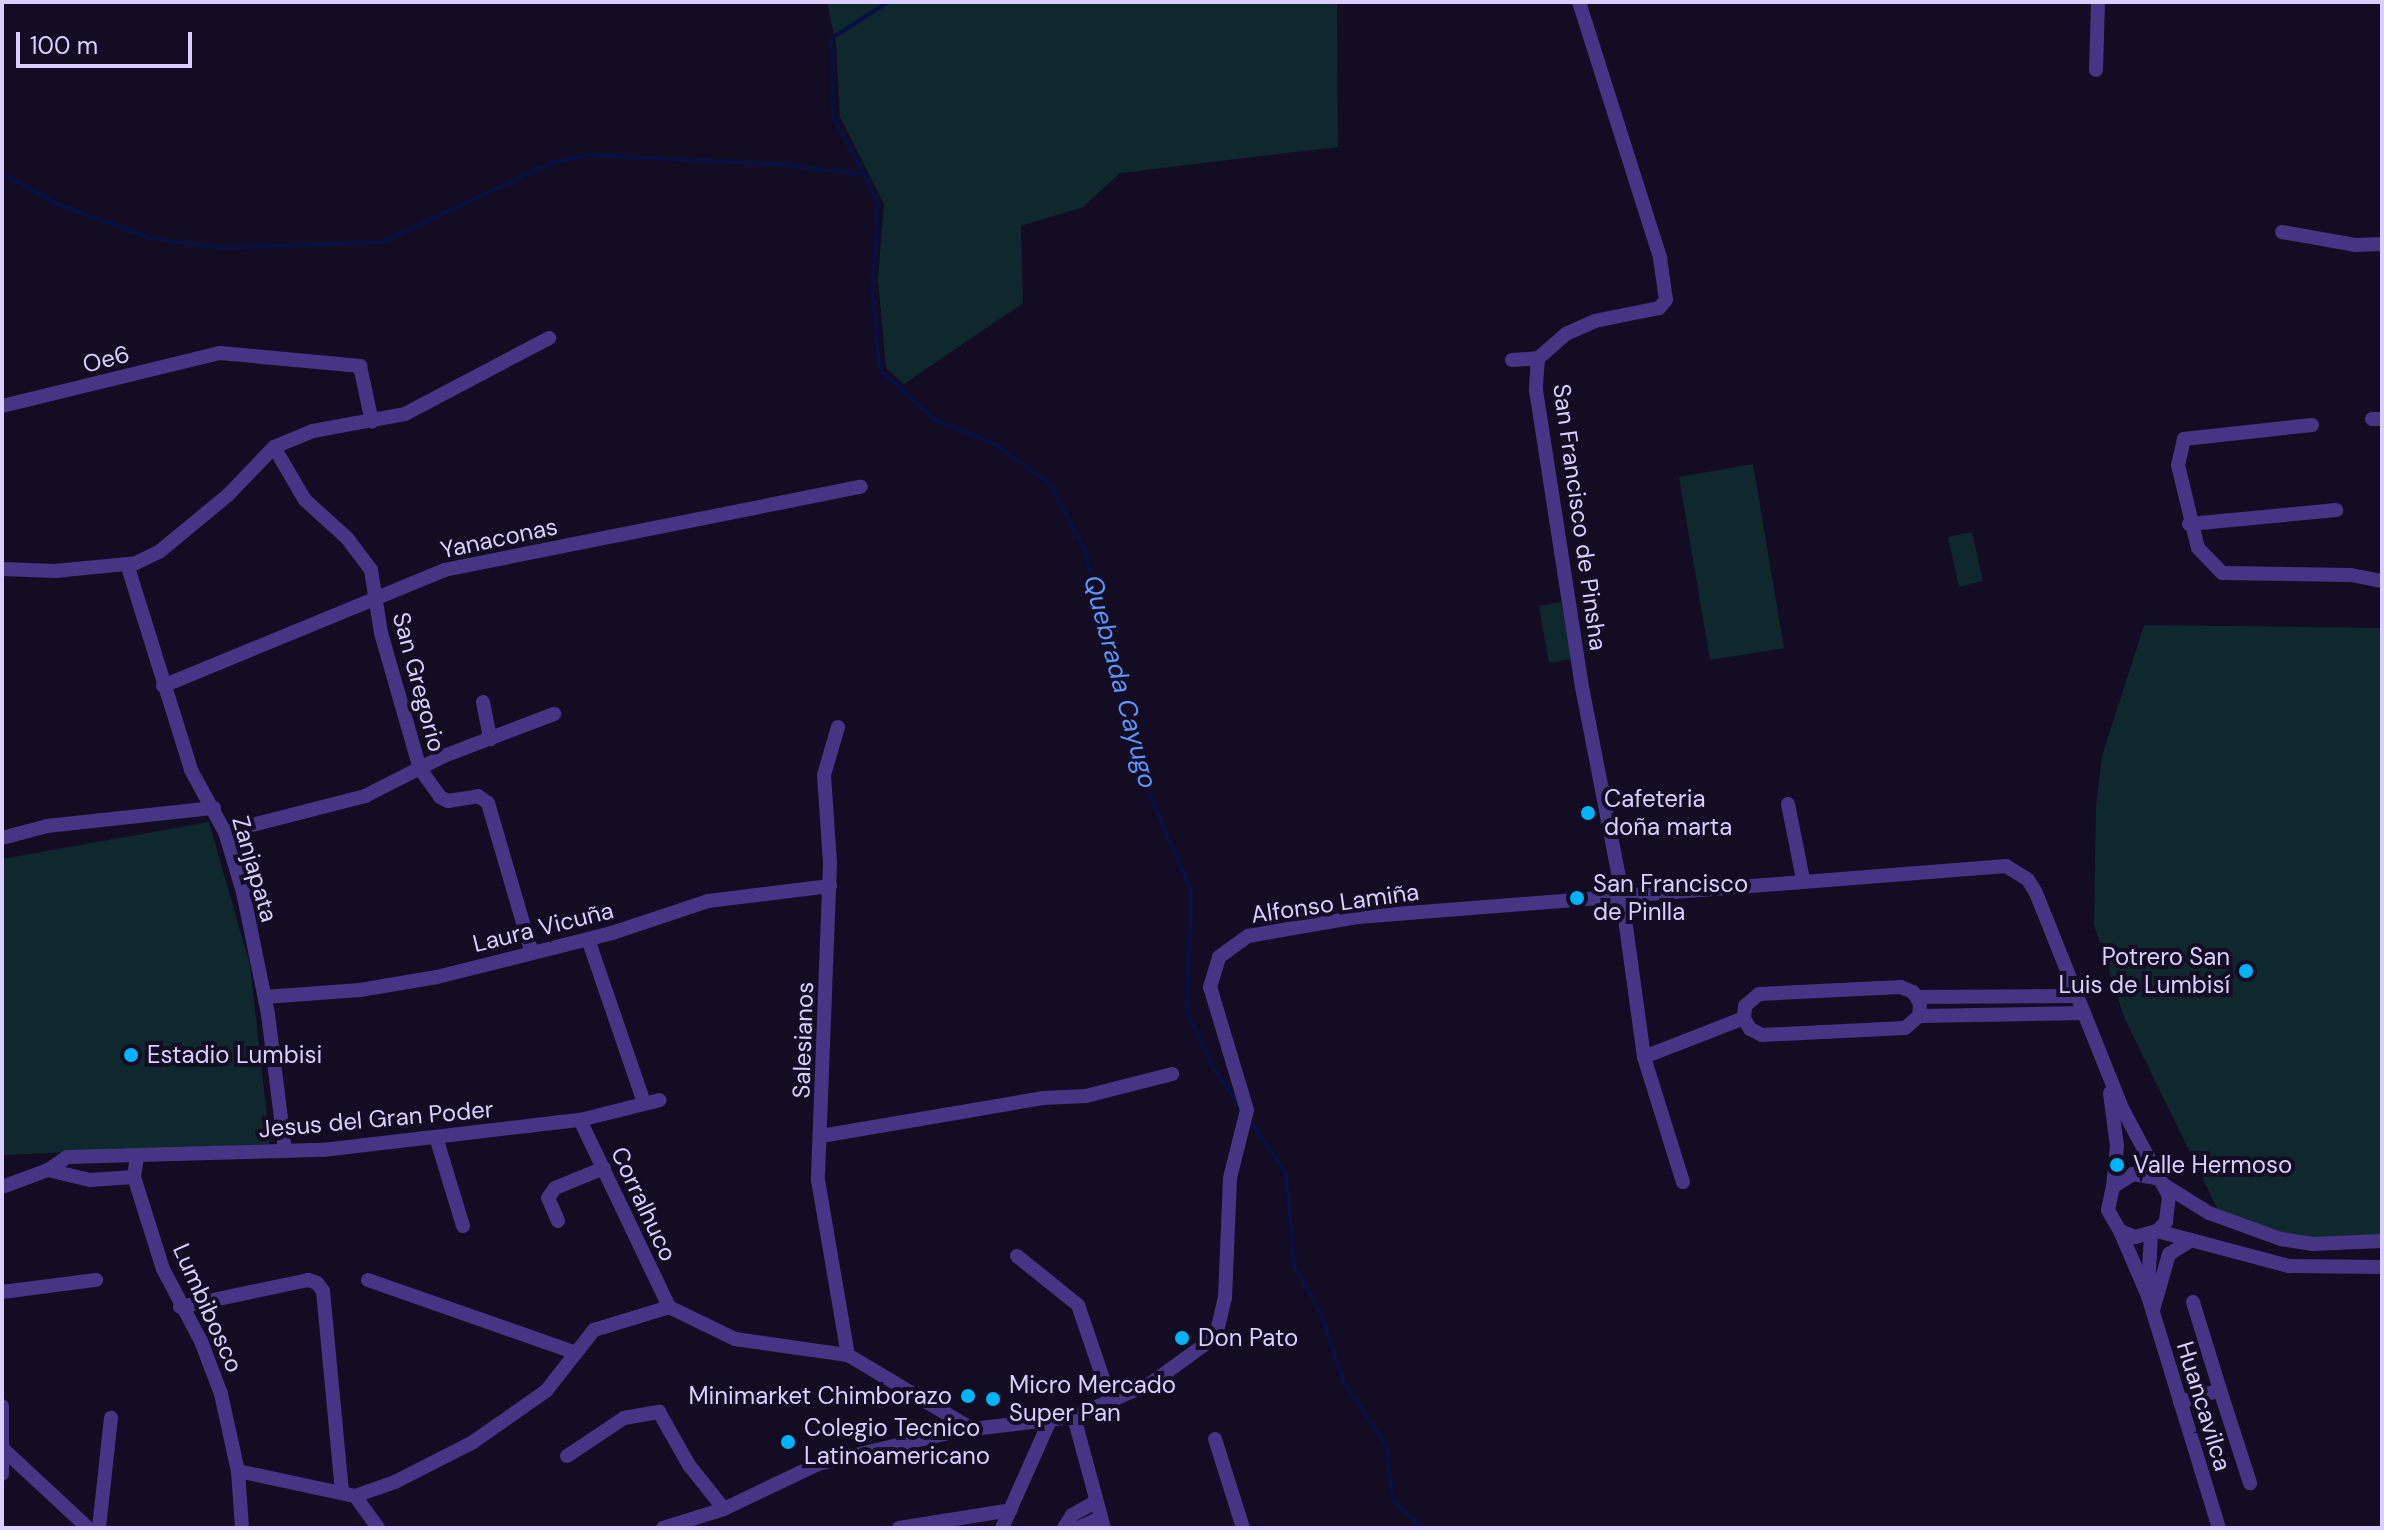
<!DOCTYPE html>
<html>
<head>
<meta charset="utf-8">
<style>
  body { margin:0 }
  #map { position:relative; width:2384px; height:1530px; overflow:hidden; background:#140c22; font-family:"DM Sans",sans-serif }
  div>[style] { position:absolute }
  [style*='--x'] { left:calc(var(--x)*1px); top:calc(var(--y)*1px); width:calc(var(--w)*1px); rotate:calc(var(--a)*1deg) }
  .green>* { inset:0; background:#0f282d }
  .stream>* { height:4px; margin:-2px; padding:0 2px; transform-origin:2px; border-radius:2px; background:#071141 }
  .minor>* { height:14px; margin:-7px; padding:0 7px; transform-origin:7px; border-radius:7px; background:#463584 }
  .dots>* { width:22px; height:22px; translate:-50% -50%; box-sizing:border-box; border:4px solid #140c22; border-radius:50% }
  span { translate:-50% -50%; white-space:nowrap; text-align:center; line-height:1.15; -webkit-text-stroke:8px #140c22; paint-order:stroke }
  .street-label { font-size:24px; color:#dcceff }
  .poi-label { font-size:24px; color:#dcceff }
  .left { translate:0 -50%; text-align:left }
  .right { translate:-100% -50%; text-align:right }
  .water-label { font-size:26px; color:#5c96ff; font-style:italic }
  .frame { position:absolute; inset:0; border:4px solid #dcceff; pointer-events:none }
  .scale { position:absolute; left:16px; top:32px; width:176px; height:36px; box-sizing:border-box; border:4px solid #dcceff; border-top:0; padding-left:10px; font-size:24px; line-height:28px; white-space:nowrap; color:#dcceff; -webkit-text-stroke:6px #140c22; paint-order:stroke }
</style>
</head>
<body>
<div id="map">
  <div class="green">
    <div style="clip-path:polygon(827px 2px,1337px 2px,1338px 147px,1120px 173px,1083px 207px,1021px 226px,1023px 303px,904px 384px,886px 368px,878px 279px,884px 204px,840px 117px,836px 44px)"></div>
    <div style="clip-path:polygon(1753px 464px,1784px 648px,1710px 660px,1679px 477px)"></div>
    <div style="clip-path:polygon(1972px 532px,1983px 581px,1959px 587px,1948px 537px)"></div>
    <div style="clip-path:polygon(1561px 602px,1571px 659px,1549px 663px,1539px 606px)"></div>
    <div style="clip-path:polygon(2144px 625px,2382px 628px,2382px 1240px,2313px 1244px,2218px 1210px,2124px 1017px,2094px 925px,2096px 807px,2102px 756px)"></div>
    <div style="clip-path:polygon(209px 822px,250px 965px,270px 1144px,2px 1155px,2px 859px)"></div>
  </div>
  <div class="stream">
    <div style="--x:888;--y:2;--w:67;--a:147.3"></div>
    <div style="--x:832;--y:38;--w:78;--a:89.3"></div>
    <div style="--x:833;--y:116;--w:97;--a:62.4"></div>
    <div style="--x:878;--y:202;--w:90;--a:93.8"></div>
    <div style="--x:872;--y:292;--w:78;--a:84.1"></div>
    <div style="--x:880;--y:370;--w:74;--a:42.3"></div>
    <div style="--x:935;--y:420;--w:62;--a:21.6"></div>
    <div style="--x:993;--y:443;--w:69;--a:35.5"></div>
    <div style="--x:1049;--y:483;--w:74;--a:61.7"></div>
    <div style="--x:1084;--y:548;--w:228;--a:76"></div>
    <div style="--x:1139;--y:769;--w:135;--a:66.9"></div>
    <div style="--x:1192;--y:893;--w:119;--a:92.4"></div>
    <div style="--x:1187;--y:1012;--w:61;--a:64.7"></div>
    <div style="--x:1213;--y:1067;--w:48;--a:56"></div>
    <div style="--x:2;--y:174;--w:70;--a:28"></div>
    <div style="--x:64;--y:207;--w:92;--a:19.6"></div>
    <div style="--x:151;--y:238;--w:73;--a:7.9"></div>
    <div style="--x:223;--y:248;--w:159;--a:-2.2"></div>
    <div style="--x:382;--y:242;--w:192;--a:-25"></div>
    <div style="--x:556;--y:161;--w:34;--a:-10"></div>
    <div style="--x:589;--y:155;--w:187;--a:2.8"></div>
    <div style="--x:776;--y:164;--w:88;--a:6.6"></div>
    <div style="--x:1250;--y:1121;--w:63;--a:55.3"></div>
    <div style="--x:1286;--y:1173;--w:92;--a:85"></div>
    <div style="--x:1294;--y:1265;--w:60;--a:61.3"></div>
    <div style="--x:1323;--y:1318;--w:70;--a:71.6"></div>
    <div style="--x:1345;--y:1384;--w:73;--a:56.1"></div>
    <div style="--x:1386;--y:1445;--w:55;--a:82.7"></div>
    <div style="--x:1393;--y:1500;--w:40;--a:44"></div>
  </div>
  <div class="minor">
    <div style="--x:1579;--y:2;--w:269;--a:72.4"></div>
    <div style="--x:1660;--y:258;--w:42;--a:81.9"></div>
    <div style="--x:1666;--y:300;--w:11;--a:131"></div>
    <div style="--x:1659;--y:308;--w:65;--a:168.5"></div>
    <div style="--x:1595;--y:321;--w:32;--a:156"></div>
    <div style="--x:1566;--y:334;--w:37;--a:139"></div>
    <div style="--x:1538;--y:358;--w:32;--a:94"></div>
    <div style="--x:1536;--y:390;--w:301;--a:81.2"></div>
    <div style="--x:1582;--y:687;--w:199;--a:79"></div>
    <div style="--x:1620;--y:882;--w:177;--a:82.2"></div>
    <div style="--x:1644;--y:1057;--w:131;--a:72.7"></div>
    <div style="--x:2096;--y:70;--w:68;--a:-88.3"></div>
    <div style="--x:2282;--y:232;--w:74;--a:10.1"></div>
    <div style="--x:2355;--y:245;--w:27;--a:-2"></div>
    <div style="--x:1512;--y:360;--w:26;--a:-4"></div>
    <div style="--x:2;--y:406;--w:224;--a:-13.7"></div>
    <div style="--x:220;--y:353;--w:141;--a:5.3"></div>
    <div style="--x:360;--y:366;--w:57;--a:77.9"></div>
    <div style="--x:2372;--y:419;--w:10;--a:0"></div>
    <div style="--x:2312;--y:425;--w:129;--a:173.8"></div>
    <div style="--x:2184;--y:439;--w:27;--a:103"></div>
    <div style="--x:2178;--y:465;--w:85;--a:76.5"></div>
    <div style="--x:2198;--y:548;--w:35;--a:46"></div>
    <div style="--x:2222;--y:573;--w:129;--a:0.9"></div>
    <div style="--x:2351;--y:575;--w:32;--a:11"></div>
    <div style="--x:274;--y:447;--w:61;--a:59.7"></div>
    <div style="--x:305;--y:500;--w:57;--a:42.1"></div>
    <div style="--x:347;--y:538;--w:40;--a:53"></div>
    <div style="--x:371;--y:570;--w:64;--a:81"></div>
    <div style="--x:381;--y:633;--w:141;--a:74"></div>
    <div style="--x:420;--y:769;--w:34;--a:54"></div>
    <div style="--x:440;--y:797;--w:9;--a:27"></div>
    <div style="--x:448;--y:801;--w:30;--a:-9"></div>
    <div style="--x:478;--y:796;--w:12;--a:35"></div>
    <div style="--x:488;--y:803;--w:156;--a:73.7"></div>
    <div style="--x:2189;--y:524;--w:148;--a:-5.4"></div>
    <div style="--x:127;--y:564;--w:216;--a:72.7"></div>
    <div style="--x:191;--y:770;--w:71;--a:61.3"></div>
    <div style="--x:225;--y:832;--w:63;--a:73.3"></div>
    <div style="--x:243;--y:892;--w:125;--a:78.4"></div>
    <div style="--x:268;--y:1014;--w:138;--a:82.9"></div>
    <div style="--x:2;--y:569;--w:53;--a:2.2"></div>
    <div style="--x:55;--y:571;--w:81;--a:-5.6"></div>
    <div style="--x:136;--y:563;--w:25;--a:-26"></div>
    <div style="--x:159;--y:552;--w:89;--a:-39.6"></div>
    <div style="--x:228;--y:495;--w:66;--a:-46.2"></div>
    <div style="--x:274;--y:447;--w:42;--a:-22.3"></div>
    <div style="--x:313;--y:431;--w:94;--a:-10.5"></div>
    <div style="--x:405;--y:414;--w:163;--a:-27.8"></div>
    <div style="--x:163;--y:686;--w:304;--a:-22.4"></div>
    <div style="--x:444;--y:570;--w:425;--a:-11.3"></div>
    <div style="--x:483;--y:702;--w:38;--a:79"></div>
    <div style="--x:838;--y:727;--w:50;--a:106.3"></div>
    <div style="--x:824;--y:775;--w:88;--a:86.1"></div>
    <div style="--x:830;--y:863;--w:317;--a:92.2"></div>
    <div style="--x:818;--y:1180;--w:178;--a:80.3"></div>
    <div style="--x:1788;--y:804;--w:76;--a:78.7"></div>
    <div style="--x:225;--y:832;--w:145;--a:-14.4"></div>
    <div style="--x:365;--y:796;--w:89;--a:-26.9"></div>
    <div style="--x:444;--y:756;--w:118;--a:-20.9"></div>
    <div style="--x:2;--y:838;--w:47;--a:-14.9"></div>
    <div style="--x:47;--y:826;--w:168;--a:-6.2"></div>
    <div style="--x:588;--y:939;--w:170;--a:71.1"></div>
    <div style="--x:1901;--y:987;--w:13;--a:23"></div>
    <div style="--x:1913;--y:992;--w:13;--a:58"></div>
    <div style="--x:1920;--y:1003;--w:13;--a:94"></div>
    <div style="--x:1919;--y:1016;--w:18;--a:139"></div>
    <div style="--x:1905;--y:1028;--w:143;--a:177.2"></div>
    <div style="--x:1762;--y:1035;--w:13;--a:-153"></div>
    <div style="--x:1750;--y:1029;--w:13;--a:-119"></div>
    <div style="--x:1744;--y:1018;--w:12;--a:-85"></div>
    <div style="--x:1745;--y:1006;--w:18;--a:-41"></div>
    <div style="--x:1759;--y:994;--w:142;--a:-2.8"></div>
    <div style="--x:265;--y:997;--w:95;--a:-4.2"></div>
    <div style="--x:360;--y:990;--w:78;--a:-9.6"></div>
    <div style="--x:437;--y:977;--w:180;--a:-14.1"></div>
    <div style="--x:612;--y:933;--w:101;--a:-18.4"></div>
    <div style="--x:708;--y:901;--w:123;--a:-7"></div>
    <div style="--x:1918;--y:997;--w:159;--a:-0.4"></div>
    <div style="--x:1919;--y:1016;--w:165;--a:-1"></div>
    <div style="--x:1644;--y:1057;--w:107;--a:-21.3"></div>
    <div style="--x:2110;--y:1093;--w:53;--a:82.5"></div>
    <div style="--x:2117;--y:1146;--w:41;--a:95.6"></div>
    <div style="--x:580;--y:1120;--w:207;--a:64.5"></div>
    <div style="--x:821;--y:1136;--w:225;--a:-9.7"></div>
    <div style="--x:1043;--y:1098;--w:43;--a:-2.7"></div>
    <div style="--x:1086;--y:1096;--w:89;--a:-14.3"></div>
    <div style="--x:436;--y:1137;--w:93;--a:73.1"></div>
    <div style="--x:137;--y:1156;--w:21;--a:98"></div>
    <div style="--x:134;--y:1177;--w:96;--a:72.5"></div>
    <div style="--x:163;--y:1269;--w:81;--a:62.2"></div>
    <div style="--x:201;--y:1341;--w:57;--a:69.3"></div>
    <div style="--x:221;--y:1394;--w:79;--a:77.6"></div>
    <div style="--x:238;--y:1471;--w:57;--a:86"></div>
    <div style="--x:48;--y:1170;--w:23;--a:-34"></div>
    <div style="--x:67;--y:1157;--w:256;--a:-1.6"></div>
    <div style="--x:323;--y:1150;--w:259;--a:-6.7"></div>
    <div style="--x:580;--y:1120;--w:82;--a:-14"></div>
    <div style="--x:2164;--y:1185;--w:53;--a:31.9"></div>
    <div style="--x:2209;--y:1213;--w:77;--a:19.9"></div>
    <div style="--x:2281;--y:1239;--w:32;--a:9"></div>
    <div style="--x:2313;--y:1244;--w:69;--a:-2.5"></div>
    <div style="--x:2;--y:1187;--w:49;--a:-20.3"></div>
    <div style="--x:48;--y:1170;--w:43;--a:13.4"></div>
    <div style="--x:90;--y:1180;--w:44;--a:-3.9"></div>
    <div style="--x:558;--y:1221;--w:25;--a:-113"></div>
    <div style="--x:548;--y:1198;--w:12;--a:-55"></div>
    <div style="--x:555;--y:1188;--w:53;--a:-22.2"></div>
    <div style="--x:2120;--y:1231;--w:71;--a:66.7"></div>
    <div style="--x:2148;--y:1296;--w:243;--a:73"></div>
    <div style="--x:2157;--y:1231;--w:137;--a:14.9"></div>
    <div style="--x:2289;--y:1266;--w:93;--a:0.6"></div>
    <div style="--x:1017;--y:1256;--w:78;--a:38.8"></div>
    <div style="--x:1078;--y:1305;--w:102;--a:71.2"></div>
    <div style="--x:368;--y:1280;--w:218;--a:19.3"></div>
    <div style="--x:2148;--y:1288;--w:54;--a:-86.8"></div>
    <div style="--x:2;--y:1292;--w:95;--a:-7.3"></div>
    <div style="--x:2193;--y:1302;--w:92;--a:72.9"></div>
    <div style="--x:180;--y:1307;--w:131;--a:-11.9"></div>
    <div style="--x:308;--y:1280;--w:9;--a:18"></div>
    <div style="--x:317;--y:1283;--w:10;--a:53"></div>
    <div style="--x:323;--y:1291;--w:203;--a:84.6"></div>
    <div style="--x:2153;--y:1310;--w:58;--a:-74.1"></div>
    <div style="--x:2169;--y:1254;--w:26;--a:-32"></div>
    <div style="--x:2180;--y:1402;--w:42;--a:-16.7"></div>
    <div style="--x:2220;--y:1390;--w:98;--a:72.1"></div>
    <div style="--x:2;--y:1406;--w:68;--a:90"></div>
    <div style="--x:1074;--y:1417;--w:115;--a:74.9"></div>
    <div style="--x:1215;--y:1439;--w:93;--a:72.5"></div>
    <div style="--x:2;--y:1448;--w:117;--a:42.9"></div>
    <div style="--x:567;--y:1456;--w:69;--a:-33.7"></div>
    <div style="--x:624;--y:1418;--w:36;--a:-10"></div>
    <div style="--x:659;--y:1412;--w:61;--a:60.5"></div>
    <div style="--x:689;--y:1465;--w:56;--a:51.5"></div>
    <div style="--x:238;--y:1471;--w:120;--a:12.1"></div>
    <div style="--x:355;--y:1496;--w:42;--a:-19.3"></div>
    <div style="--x:395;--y:1482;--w:88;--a:-27.1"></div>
    <div style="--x:473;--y:1442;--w:89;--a:-34.9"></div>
    <div style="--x:546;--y:1391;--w:78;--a:-51.8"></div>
    <div style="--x:594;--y:1330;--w:78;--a:-17"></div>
    <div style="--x:669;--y:1307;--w:73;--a:25.9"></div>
    <div style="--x:735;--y:1339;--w:114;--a:8.1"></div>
    <div style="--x:848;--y:1355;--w:144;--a:30.8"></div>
    <div style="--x:355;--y:1496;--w:39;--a:54"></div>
    <div style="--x:99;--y:1528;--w:111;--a:-83.8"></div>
    <div style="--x:663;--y:1528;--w:64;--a:-17.3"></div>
    <div style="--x:724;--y:1509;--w:104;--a:-25.6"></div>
    <div style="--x:818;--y:1464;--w:142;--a:-13.4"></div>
    <div style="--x:956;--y:1431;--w:119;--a:-6.8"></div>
    <div style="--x:1074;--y:1417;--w:86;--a:-23.9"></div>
    <div style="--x:1153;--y:1382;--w:78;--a:-36.1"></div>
    <div style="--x:1216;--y:1336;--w:39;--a:-77"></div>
    <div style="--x:1225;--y:1298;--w:120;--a:-87.6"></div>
    <div style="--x:1230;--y:1178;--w:70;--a:-76"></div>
    <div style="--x:1247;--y:1110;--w:128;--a:-106.7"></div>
    <div style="--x:1210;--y:987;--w:31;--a:-73"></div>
    <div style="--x:1219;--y:957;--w:36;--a:-36"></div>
    <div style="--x:1248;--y:936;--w:112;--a:-9.8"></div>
    <div style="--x:1358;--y:917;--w:650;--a:-4.5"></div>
    <div style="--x:2006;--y:866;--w:26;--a:32"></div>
    <div style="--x:2028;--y:880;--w:15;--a:58"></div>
    <div style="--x:2036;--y:893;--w:234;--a:68.2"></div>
    <div style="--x:2123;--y:1110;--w:98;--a:61.9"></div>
    <div style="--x:2169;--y:1196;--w:26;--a:97"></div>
    <div style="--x:2166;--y:1222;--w:13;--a:135"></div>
    <div style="--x:2157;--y:1231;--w:23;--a:165"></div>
    <div style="--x:2135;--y:1237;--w:16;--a:-158"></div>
    <div style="--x:2120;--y:1231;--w:24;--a:-120"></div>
    <div style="--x:2108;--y:1210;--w:24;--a:-78"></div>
    <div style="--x:2113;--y:1187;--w:24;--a:-33"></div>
    <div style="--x:2133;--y:1174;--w:23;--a:10"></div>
    <div style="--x:899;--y:1528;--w:113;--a:-9.1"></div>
    <div style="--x:1002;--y:1528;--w:118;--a:-66"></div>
    <div style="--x:1064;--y:1528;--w:15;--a:-58"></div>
    <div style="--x:1072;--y:1515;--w:26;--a:-29"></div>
    <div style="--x:1078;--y:1528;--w:24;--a:-24"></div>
  </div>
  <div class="dots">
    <div style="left:1588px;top:813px;background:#00b3f9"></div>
    <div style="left:1577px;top:898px;background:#00b3f9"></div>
    <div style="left:2246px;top:971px;background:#00b3f9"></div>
    <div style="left:131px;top:1055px;background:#00b3f9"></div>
    <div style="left:2117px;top:1165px;background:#00b3f9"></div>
    <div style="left:1182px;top:1338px;background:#00b3f9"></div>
    <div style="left:968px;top:1396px;background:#00b3f9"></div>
    <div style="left:993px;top:1399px;background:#00b3f9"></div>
    <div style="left:788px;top:1442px;background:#00b3f9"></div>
  </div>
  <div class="street-label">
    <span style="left:106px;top:359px;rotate:-15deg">Oe6</span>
    <span style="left:1580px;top:517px;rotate:82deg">San Francisco de Pinsha</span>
    <span style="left:499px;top:538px;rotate:-12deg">Yanaconas</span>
    <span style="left:419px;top:682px;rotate:75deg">San Gregorio</span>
    <span style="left:255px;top:869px;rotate:74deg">Zanjapata</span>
    <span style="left:1335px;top:903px;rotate:-8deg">Alfonso Lamiña</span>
    <span style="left:543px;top:927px;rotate:-14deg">Laura Vicuña</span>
    <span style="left:803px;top:1040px;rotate:-88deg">Salesianos</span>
    <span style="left:376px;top:1119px;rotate:-5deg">Jesus del Gran Poder</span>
    <span style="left:644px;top:1204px;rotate:65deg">Corralhuco</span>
    <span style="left:208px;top:1308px;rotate:66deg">Lumbibosco</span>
    <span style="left:2204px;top:1406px;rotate:73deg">Huancavilca</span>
  </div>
  <div class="poi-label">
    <span class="left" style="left:1604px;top:813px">Cafeteria<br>doña marta</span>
    <span class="left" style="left:1593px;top:898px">San Francisco<br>de Pinlla</span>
    <span class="right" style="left:2230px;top:971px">Potrero San<br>Luis de Lumbisí</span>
    <span class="left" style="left:147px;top:1055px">Estadio Lumbisi</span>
    <span class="left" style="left:2133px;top:1165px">Valle Hermoso</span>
    <span class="left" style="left:1198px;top:1338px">Don Pato</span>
    <span class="left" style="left:1009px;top:1399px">Micro Mercado<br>Super Pan</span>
    <span class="right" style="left:952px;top:1396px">Minimarket Chimborazo</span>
    <span class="left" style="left:804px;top:1442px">Colegio Tecnico<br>Latinoamericano</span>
  </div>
  <div class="water-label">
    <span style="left:1120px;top:682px;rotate:75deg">Quebrada Cayugo</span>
  </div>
  <div class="frame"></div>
  <div class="scale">100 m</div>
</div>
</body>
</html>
